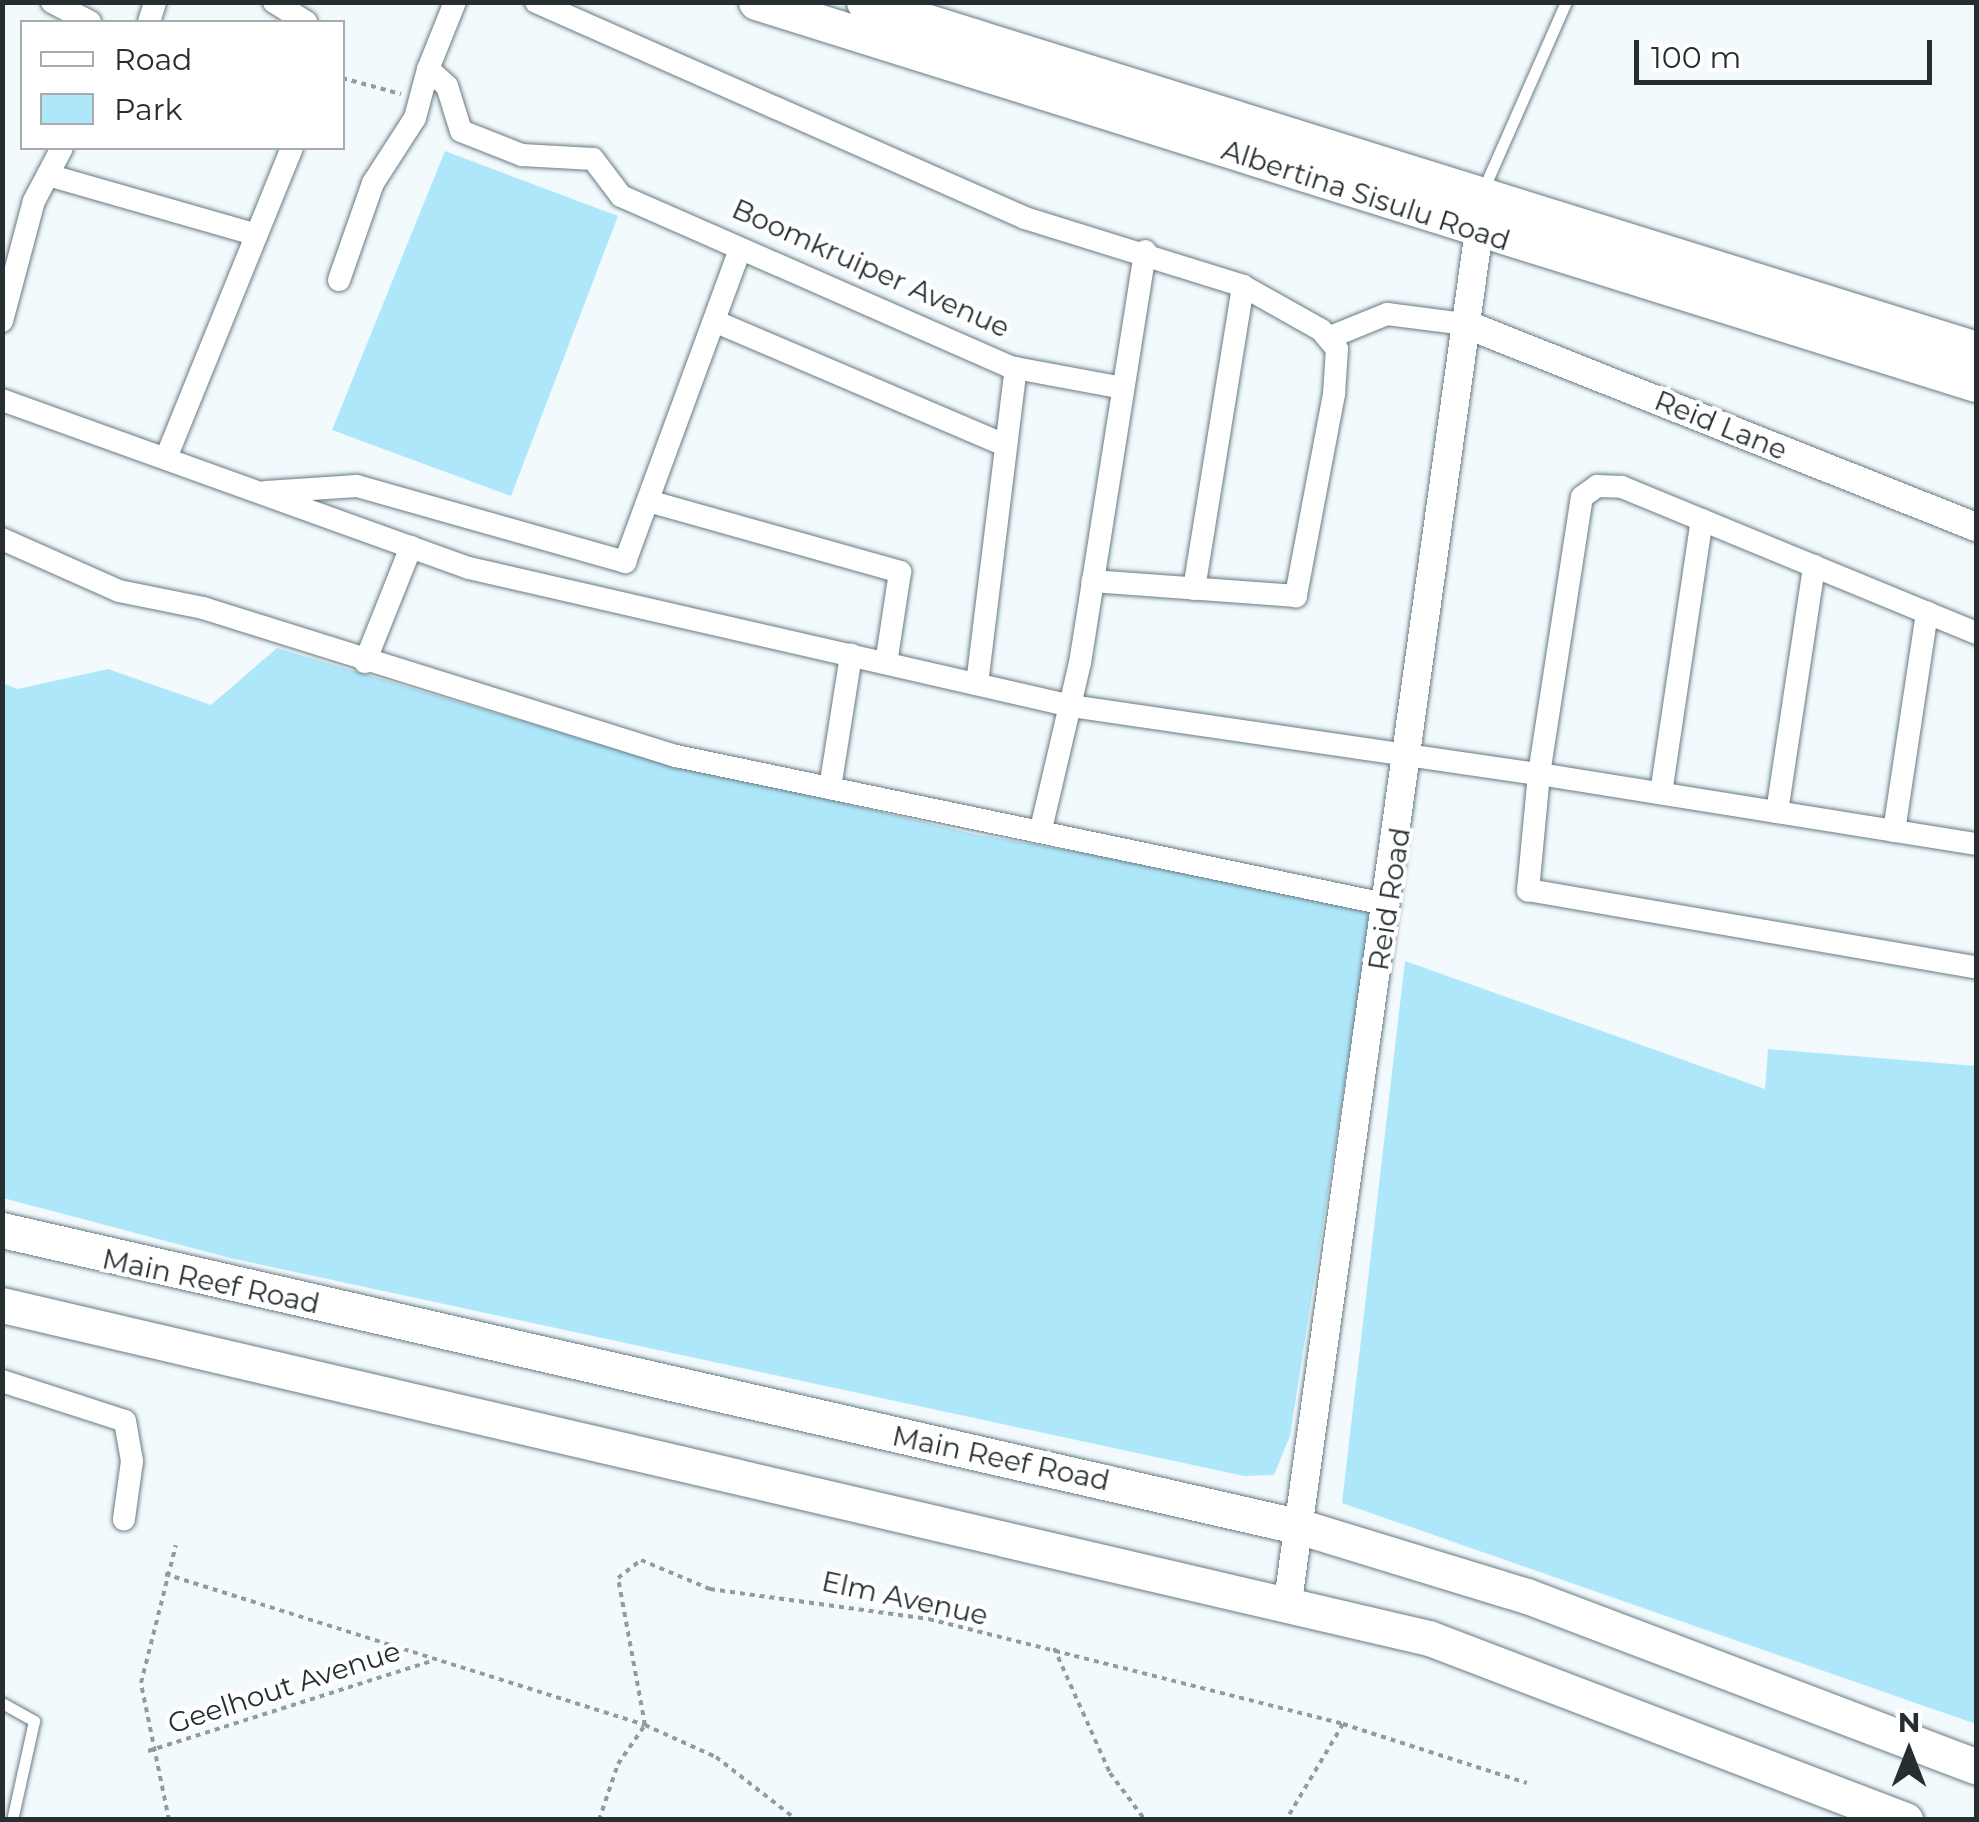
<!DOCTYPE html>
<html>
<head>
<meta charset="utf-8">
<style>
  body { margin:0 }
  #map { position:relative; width:1979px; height:1822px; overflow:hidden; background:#f2fafd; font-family:Montserrat,sans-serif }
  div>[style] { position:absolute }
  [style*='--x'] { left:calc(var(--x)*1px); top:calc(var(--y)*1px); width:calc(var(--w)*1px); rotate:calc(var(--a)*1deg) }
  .green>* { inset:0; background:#afe7fa }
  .path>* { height:4px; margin-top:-2px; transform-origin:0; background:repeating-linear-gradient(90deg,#939b9e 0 5px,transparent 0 10px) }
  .roads { filter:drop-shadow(0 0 2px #687b82) drop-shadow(0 0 2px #687b82) }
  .service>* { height:11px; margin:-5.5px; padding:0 5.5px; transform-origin:5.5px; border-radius:5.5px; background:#fff }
  .minor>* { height:22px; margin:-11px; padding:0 11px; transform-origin:11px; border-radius:11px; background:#fff }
  .tertiary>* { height:28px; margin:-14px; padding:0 14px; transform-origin:14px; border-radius:14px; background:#fff }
  .primary>* { height:35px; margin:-17.5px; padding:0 17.5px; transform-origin:17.5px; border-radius:17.5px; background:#fff }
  span { translate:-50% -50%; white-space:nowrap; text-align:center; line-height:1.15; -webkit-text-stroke:8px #fff; paint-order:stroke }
  .street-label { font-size:28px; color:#262e31 }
  .frame { position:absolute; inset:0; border:5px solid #262e31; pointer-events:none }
  .legend { position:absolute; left:20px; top:20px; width:325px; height:130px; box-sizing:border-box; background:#fff; border:2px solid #a8abad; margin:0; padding:12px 18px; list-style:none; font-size:30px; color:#262e31 }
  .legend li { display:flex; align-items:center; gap:20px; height:50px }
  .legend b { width:50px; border:2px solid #a8abad }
  .north { position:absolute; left:1859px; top:1702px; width:100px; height:100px; -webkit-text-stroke:8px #fff; paint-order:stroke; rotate:0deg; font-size:28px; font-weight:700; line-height:40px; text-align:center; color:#262e31 }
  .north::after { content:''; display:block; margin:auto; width:35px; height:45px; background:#262e31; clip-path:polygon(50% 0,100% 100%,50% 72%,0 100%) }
  .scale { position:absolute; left:1634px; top:40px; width:298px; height:45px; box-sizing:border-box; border:5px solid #262e31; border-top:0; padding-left:12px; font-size:30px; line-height:35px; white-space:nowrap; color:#262e31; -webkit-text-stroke:8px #fff; paint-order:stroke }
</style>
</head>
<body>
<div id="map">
  <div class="green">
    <div style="clip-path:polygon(445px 151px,618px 216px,511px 496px,332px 430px)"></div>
    <div style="clip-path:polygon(277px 648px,626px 752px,974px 834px,1373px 903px,1290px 1436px,1274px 1475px,1244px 1476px,230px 1258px,3px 1198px,2px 683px,18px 689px,108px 669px,211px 705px)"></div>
    <div style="clip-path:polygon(1405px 961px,1765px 1089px,1768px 1049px,1976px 1066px,1976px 1724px,1342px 1503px)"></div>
  </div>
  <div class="path">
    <div style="--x:342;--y:78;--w:61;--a:15.2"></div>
    <div style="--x:165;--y:1574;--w:503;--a:17.46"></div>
    <div style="--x:645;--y:1725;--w:78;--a:24.3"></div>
    <div style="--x:716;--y:1757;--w:103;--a:37.9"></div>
    <div style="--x:1054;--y:1648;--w:137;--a:65.9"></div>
    <div style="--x:1110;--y:1773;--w:59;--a:53.3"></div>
    <div style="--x:1343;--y:1724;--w:193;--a:17.8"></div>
    <div style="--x:148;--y:1751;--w:298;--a:-17.6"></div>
    <div style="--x:169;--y:1820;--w:140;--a:-101.6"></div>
    <div style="--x:141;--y:1683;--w:142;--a:-75.8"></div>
    <div style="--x:599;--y:1820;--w:59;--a:-71.3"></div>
    <div style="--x:618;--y:1764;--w:47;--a:-55.3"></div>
    <div style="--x:645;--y:1725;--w:149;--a:-100.4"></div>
    <div style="--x:618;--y:1578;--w:29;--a:-38"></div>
    <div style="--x:641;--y:1560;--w:75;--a:22.8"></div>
    <div style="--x:710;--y:1589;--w:221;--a:7.8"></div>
    <div style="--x:929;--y:1619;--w:427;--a:14.2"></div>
    <div style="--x:1343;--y:1724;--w:112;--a:120.7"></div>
  </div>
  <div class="roads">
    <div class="service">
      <div style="--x:1483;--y:190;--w:206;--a:-66.2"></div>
      <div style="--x:2;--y:1703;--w:37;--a:29"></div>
      <div style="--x:34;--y:1721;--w:101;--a:102.5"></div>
    </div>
    <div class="minor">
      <div style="--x:52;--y:2;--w:43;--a:27.8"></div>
      <div style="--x:274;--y:2;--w:38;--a:32"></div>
      <div style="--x:455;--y:2;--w:72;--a:111.9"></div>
      <div style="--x:428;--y:69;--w:25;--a:42"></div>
      <div style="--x:447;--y:86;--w:47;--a:72.7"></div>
      <div style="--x:461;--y:131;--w:66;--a:21.5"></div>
      <div style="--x:522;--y:155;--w:71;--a:3.2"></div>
      <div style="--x:593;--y:159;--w:46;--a:52.9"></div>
      <div style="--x:621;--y:196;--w:425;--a:23.7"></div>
      <div style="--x:1010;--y:367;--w:115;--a:10.5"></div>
      <div style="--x:536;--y:2;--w:535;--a:23.83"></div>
      <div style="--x:1025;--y:218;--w:228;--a:17.3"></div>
      <div style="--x:1243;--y:286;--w:90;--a:29.4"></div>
      <div style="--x:1321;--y:330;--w:25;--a:50"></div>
      <div style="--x:1337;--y:349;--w:45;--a:93.8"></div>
      <div style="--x:1334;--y:394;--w:206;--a:100.7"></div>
      <div style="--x:1296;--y:596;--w:204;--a:-175.8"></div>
      <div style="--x:149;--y:22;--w:21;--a:-73"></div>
      <div style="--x:48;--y:175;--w:214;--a:16"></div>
      <div style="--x:339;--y:280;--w:103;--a:-70.7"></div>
      <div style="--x:373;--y:183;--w:77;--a:-57.1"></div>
      <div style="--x:415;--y:118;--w:51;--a:-75.1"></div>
      <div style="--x:2;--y:321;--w:124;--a:-75.1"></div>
      <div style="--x:34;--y:201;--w:60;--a:-62.2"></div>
      <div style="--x:714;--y:321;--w:313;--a:23.1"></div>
      <div style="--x:1328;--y:338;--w:64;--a:-22.1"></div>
      <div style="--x:1387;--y:314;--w:79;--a:7.3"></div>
      <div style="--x:2;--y:400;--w:496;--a:19.8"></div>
      <div style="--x:469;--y:568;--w:618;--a:12.91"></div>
      <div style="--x:1071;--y:706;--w:473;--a:8.3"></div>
      <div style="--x:1539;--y:774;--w:280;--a:-81.2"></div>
      <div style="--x:1582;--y:497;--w:19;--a:-36"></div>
      <div style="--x:1597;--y:486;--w:25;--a:2"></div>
      <div style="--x:1622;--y:487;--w:383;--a:22.4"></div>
      <div style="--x:166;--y:458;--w:335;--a:-67.9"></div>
      <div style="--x:266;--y:492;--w:91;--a:-3.8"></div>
      <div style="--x:357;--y:486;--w:279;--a:15.8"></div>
      <div style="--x:625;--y:562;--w:333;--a:-69.8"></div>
      <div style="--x:648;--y:501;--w:262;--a:15.7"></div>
      <div style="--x:900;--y:572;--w:92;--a:98.7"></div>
      <div style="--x:2;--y:539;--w:128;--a:24"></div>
      <div style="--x:119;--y:591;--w:86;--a:11.4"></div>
      <div style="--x:203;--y:608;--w:496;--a:17.4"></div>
      <div style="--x:676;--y:756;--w:728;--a:11.8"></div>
      <div style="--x:1194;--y:589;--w:307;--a:-80.8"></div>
      <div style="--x:365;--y:662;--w:124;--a:-68.2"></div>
      <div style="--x:977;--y:684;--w:318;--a:-83"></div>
      <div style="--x:830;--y:788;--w:135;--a:-81"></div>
      <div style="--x:1661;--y:793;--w:276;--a:-81.5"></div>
      <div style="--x:1777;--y:812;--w:249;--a:-81.4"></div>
      <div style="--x:1041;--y:829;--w:171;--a:-76.8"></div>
      <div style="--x:1080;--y:663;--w:417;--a:-81"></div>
      <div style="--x:1894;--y:831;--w:221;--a:-81.4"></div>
      <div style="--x:1976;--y:844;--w:443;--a:-170.9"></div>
      <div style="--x:1539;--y:774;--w:117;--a:95.4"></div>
      <div style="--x:1528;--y:890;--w:455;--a:9.8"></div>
      <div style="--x:2;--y:1381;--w:129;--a:18"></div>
      <div style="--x:125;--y:1421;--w:41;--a:80.1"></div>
      <div style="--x:132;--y:1461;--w:59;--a:97.9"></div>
    </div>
    <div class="tertiary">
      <div style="--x:1465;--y:324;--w:550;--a:21.67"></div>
      <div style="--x:1288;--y:1601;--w:1405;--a:-82.07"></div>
    </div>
    <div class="primary">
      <div style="--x:756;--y:2;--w:1278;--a:17.39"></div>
      <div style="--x:864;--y:2;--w:1165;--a:17.33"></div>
      <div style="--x:2;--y:1230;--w:1333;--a:12.88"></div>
      <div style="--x:1301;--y:1527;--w:236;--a:17"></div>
      <div style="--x:1527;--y:1596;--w:480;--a:20.8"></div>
      <div style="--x:2;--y:1305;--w:1465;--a:13.14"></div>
      <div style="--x:1429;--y:1638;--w:510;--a:20.92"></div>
    </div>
  </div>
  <div class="street-label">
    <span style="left:1366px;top:195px;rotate:18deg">Albertina Sisulu Road</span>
    <span style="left:871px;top:268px;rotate:24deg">Boomkruiper Avenue</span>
    <span style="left:1721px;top:425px;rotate:22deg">Reid Lane</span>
    <span style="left:1389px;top:899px;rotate:-81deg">Reid Road</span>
    <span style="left:211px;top:1281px;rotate:12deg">Main Reef Road</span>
    <span style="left:1001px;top:1458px;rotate:12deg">Main Reef Road</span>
    <span style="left:905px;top:1598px;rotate:12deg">Elm Avenue</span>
    <span style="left:284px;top:1687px;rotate:-18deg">Geelhout Avenue</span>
  </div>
  <div class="frame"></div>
  <ul class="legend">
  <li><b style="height:12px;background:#fff"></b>Road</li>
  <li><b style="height:28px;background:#afe7fa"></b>Park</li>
  </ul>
  <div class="north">N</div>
  <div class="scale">100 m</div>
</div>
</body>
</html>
